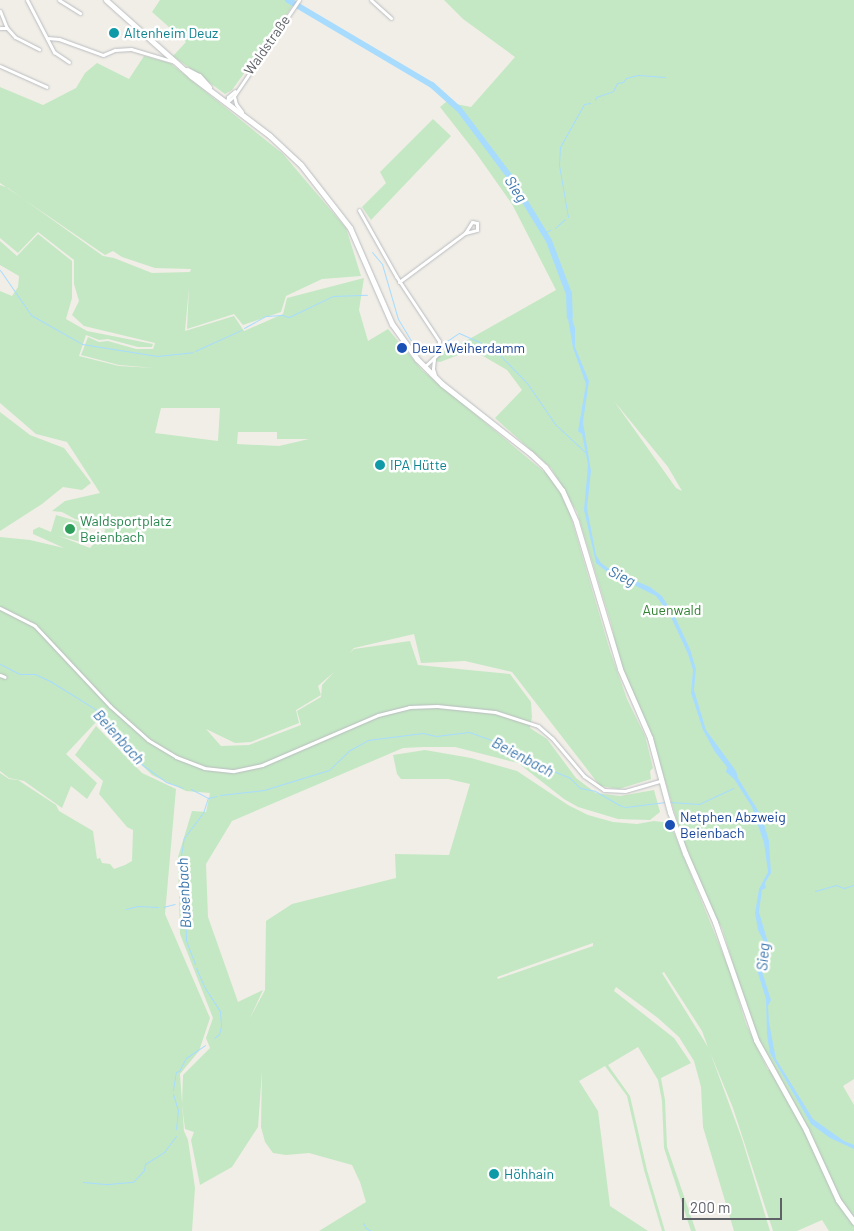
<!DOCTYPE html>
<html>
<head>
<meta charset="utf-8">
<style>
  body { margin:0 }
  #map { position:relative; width:854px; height:1231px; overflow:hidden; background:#f1eee7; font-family:Barlow,sans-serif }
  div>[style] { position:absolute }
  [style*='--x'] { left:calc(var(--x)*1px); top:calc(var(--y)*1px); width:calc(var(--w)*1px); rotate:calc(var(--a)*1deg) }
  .green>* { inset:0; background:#c4e8c3 }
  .water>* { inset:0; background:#a8dcff }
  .stream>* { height:1px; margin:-0.5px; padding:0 0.5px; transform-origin:0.5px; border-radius:0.5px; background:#a8dcff }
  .river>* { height:6px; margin:-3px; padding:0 3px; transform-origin:3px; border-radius:3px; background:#a8dcff }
  .roads { filter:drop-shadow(0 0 1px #b9bcc0) drop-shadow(0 0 1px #b9bcc0) }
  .minor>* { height:3px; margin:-1.5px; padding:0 1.5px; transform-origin:1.5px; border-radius:1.5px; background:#fff }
  .secondary>* { height:5px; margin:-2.5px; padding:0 2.5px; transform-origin:2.5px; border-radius:2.5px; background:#fff }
  .dots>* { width:14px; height:14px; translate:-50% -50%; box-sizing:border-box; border:2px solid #fff; border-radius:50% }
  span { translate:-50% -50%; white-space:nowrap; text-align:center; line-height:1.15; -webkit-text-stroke:5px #fff; paint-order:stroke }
  .culture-label { font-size:14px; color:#0d838f }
  .left { translate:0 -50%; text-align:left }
  .street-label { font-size:14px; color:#5e6267 }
  .transit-label { font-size:14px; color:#164399 }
  .leisure-label { font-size:14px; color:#27864d }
  .park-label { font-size:14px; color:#318232 }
  .water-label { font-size:15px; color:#3d78ad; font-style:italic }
  .scale { position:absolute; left:682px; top:1198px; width:100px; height:22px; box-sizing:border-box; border:2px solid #5e6267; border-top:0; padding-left:6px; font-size:15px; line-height:18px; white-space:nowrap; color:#5e6267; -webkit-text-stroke:4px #fff; paint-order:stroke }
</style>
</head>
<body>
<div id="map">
  <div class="green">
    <div style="clip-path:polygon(160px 0,294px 0,296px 1px,232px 90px,225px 94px,173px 56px,186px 42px,152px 12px)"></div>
    <div style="clip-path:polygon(evenodd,444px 0,854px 0,854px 1079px,843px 1086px,854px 1105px,854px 1231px,829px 1231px,822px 1220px,797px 1231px,773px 1231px,733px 1108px,710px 1052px,742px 1139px,770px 1231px,734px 1231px,703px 1127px,701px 1087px,694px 1061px,679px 1037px,658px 1018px,616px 987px,614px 991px,674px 1038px,691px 1063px,661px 1078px,665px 1100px,667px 1147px,696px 1231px,691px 1231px,664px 1148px,662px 1101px,658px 1080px,638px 1047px,608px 1065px,630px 1096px,647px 1170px,665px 1231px,662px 1231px,644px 1170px,627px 1096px,605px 1066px,579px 1081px,598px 1111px,610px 1206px,648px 1231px,319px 1231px,366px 1202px,360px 1182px,352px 1165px,309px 1153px,286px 1155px,273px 1153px,265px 1142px,261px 1127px,262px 1071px,258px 1127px,232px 1167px,200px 1185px,191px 1140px,194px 1132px,185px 1129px,182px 1105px,183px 1075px,210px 1048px,206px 1038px,213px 1018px,180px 934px,178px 857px,192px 811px,206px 812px,210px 793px,186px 791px,152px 775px,97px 721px,66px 754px,97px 783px,87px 799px,71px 786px,62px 808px,24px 781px,9px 778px,0 771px,0 537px,30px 540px,64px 548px,33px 534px,33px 530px,39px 527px,51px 532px,56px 515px,90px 525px,84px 543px,59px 536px,90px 548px,97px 540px,103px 539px,105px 529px,92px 523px,75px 519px,62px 512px,52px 511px,65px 501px,100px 493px,67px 442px,36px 434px,0 403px,0 291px,12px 296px,18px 287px,19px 276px,0 265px,0 241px,17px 256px,38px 234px,72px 261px,72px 298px,66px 319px,87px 331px,153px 344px,152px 347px,138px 347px,108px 339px,99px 340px,86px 335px,79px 356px,119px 366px,155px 368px,119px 365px,81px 355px,88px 337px,99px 342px,108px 341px,136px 349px,153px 349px,155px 343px,84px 326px,72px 315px,79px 301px,74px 284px,74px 260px,38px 232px,18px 253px,0 238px,0 185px,8px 188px,103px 256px,114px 258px,152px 273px,190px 272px,191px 269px,155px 268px,122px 257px,113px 251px,105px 255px,0 183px,0 87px,43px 105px,76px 88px,85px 73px,97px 63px,129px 79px,144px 56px,170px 63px,283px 154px,346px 228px,361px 276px,322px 279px,286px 296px,281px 312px,243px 325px,234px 314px,187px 329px,189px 287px,185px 331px,234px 316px,244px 331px,283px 314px,287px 298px,364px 278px,359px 310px,368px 341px,388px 329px,422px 370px,548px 475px,561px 494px,570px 514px,610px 651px,627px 699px,645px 736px,653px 768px,650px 771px,651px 779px,619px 789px,600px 786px,512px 672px,465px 661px,421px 663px,414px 634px,354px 648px,349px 654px,354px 649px,410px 641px,418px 665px,510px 674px,531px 702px,532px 717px,530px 728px,547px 739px,576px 778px,596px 793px,620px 796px,654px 790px,660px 812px,650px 820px,618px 819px,578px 807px,564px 799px,518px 763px,455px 747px,424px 747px,403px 748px,232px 821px,206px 864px,208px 917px,238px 1002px,263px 990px,250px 1018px,265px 990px,266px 921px,292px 904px,396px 878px,395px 854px,449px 855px,470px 784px,448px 779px,401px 779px,397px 774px,393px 755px,425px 750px,471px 758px,517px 771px,568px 805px,588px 815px,613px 822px,637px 824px,654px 821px,670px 823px,729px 969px,746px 1024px,768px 1070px,772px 1068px,753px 1029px,722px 928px,715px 917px,683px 840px,652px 738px,620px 663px,611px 623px,577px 512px,551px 468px,495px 418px,522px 390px,507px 370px,478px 353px,461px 354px,440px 362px,435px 361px,442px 352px,464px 342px,556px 290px,512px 204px,476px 153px,440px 107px,446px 102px,471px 107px,515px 57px,463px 19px,444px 0,614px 401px,668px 467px,682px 491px,676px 488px,614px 401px,444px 0,161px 408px,220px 408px,218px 441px,155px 433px,161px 408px,444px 0,238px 432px,277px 432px,277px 439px,309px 439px,279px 446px,237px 444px,238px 432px,444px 0,334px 672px,322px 685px,321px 697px,297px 711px,301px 725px,249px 745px,221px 746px,206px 729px,235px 743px,251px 742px,299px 723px,296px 710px,321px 695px,318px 686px,334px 672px,444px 0,593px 943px,593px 946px,498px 979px,497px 977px,593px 943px,444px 0,664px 972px,702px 1031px,708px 1047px,662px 973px,664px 972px)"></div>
    <div style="clip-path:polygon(433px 119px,451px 136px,371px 220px,362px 207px,386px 183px,380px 172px)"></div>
    <div style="clip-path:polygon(0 412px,30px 435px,64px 448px,91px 483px,82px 490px,63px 487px,42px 504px,0 531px)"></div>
    <div style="clip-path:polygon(96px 726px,142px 773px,176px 789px,165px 914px,210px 1018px,199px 1051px,180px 1074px,184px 1131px,188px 1140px,195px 1188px,192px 1231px,0 1231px,0 773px,9px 779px,18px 780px,56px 805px,59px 811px,93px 831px,97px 859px,100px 858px,102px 863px,110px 864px,114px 869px,125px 865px,132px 861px,133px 830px,127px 827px,99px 794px,103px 781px,75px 755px)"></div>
  </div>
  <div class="water">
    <div style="clip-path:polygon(569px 309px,575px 328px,575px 347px,589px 381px,583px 422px,591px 471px,587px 508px,596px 555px,601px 563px,612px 571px,650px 587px,662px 596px,676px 619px,690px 649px,696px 669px,694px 690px,706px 730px,736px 771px,738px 778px,762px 817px,769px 841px,771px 873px,765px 883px,766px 888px,762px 890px,759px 912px,769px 946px,762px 959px,761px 968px,771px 1000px,768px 1006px,769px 1022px,776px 1059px,813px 1119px,844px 1141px,854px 1145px,854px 1149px,830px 1138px,811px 1124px,770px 1053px,767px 1035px,766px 999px,758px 973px,760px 954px,765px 947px,765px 944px,758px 930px,755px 913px,759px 889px,768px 872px,764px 843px,752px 807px,734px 779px,726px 772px,727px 767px,715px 752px,703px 730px,691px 693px,693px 670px,688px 654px,670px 615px,656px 596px,606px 571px,596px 563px,584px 510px,588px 465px,582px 434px,578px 431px,586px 384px,573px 348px,567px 313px)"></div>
  </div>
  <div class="stream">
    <div style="--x:595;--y:100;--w:3;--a:-72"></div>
    <div style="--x:596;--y:97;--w:18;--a:-19"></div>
    <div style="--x:613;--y:91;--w:9;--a:-63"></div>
    <div style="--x:617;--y:83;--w:6;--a:-9"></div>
    <div style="--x:623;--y:82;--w:5;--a:-53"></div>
    <div style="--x:626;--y:78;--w:12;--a:-14"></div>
    <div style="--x:638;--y:75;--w:27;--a:4"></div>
    <div style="--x:568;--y:217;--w:53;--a:-99.8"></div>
    <div style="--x:559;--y:165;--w:18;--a:-87"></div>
    <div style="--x:560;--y:147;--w:49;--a:-60.8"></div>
    <div style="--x:584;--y:104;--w:6;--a:-9"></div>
    <div style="--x:555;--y:228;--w:13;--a:-42"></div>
    <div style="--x:544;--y:233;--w:7;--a:-27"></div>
    <div style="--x:372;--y:252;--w:16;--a:50"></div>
    <div style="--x:382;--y:264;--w:57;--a:73.8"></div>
    <div style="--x:398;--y:319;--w:31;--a:59"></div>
    <div style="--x:414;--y:346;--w:10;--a:6"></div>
    <div style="--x:424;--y:347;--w:12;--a:-9"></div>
    <div style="--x:0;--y:270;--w:55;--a:55.4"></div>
    <div style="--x:31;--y:315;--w:59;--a:29.6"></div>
    <div style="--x:82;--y:344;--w:76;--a:9.1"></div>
    <div style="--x:157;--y:356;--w:36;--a:-6"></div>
    <div style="--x:244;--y:328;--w:25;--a:-29"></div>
    <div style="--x:266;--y:316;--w:16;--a:-4"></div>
    <div style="--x:282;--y:315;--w:7;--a:16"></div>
    <div style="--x:289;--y:317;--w:49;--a:-25.5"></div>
    <div style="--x:333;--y:296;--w:34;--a:-2"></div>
    <div style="--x:444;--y:343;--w:18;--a:-34"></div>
    <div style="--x:459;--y:333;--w:24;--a:24"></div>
    <div style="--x:483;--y:344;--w:11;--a:22"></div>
    <div style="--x:493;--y:348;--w:49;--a:45.8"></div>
    <div style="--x:527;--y:383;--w:50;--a:55.7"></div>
    <div style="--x:555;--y:424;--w:42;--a:43.1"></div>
    <div style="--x:195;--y:351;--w:51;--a:-24.5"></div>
    <div style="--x:0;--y:664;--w:22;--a:27"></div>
    <div style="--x:20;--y:674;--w:15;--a:0"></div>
    <div style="--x:35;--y:674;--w:17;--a:25"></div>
    <div style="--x:50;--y:681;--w:59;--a:31.8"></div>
    <div style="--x:100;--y:712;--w:32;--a:55"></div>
    <div style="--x:118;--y:738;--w:33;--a:49"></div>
    <div style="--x:140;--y:763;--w:32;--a:36"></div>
    <div style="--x:166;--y:782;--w:18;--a:19"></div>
    <div style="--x:191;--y:789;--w:19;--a:28"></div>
    <div style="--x:208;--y:798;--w:9;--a:-13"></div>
    <div style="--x:220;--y:795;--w:44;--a:-6.5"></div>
    <div style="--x:264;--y:790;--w:68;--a:-17.1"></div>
    <div style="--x:329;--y:770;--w:29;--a:-44"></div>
    <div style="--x:350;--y:750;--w:21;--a:-29"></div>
    <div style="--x:368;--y:740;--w:55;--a:-7.3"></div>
    <div style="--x:423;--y:733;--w:13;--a:13"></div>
    <div style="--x:436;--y:736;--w:33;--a:-7"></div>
    <div style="--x:469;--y:732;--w:45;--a:19.7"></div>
    <div style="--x:511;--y:747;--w:18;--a:41"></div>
    <div style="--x:525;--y:759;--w:49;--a:22.9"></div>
    <div style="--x:570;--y:778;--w:14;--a:45"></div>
    <div style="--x:580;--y:788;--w:15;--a:11"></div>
    <div style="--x:595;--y:791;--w:28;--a:30"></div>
    <div style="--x:619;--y:805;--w:6;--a:18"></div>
    <div style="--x:625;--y:807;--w:41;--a:-7"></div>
    <div style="--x:670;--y:802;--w:29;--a:4"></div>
    <div style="--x:699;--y:804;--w:38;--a:-25"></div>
    <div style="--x:815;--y:891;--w:22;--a:-16"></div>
    <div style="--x:836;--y:885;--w:9;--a:21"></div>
    <div style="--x:844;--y:888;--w:10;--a:-17"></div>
    <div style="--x:163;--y:907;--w:12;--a:-14"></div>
    <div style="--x:126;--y:909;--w:11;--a:-15"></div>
    <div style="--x:137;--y:906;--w:21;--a:3"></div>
    <div style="--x:195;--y:964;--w:26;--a:-111"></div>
    <div style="--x:186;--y:940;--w:50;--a:-91.1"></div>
    <div style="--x:185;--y:890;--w:28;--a:-100"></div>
    <div style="--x:180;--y:862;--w:24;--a:-81"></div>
    <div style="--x:184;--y:838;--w:31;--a:-53"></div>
    <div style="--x:203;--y:813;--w:16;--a:-72"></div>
    <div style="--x:196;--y:968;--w:22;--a:66"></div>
    <div style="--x:205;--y:988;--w:27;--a:57"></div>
    <div style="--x:220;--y:1011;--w:15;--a:86"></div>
    <div style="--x:221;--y:1026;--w:8;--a:104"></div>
    <div style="--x:219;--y:1034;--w:6;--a:141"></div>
    <div style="--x:173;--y:1090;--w:18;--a:-81"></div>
    <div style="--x:176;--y:1072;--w:3;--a:-18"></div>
    <div style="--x:179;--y:1071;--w:15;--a:-62"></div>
    <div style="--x:186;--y:1058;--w:23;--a:-34"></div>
    <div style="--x:173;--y:1094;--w:17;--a:73"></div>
    <div style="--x:178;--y:1110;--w:19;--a:96"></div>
    <div style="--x:83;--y:1182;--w:25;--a:5"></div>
    <div style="--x:108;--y:1184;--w:25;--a:-5"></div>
    <div style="--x:133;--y:1182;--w:16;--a:-47"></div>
    <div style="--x:144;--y:1170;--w:6;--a:-81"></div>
    <div style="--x:145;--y:1164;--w:22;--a:-32"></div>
    <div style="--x:164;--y:1152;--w:20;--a:-53"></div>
    <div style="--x:363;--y:1223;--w:6;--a:59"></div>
    <div style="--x:366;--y:1228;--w:6;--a:31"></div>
  </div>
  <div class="river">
    <div style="--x:288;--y:0;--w:167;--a:30.6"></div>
    <div style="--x:432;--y:85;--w:36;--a:42"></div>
    <div style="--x:459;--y:109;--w:85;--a:53.1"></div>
    <div style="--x:510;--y:177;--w:75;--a:58.6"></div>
    <div style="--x:549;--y:241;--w:57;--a:69.3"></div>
    <div style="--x:569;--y:294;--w:23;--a:88"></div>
  </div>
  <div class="roads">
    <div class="minor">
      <div style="--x:27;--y:0;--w:59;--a:62.6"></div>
      <div style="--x:54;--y:52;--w:18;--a:34"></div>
      <div style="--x:59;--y:0;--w:25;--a:32"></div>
      <div style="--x:371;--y:0;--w:27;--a:42"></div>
      <div style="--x:0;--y:11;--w:18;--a:68"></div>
      <div style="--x:0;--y:28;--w:7;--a:0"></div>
      <div style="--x:7;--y:28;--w:12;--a:48"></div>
      <div style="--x:15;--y:37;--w:27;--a:27"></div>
      <div style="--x:47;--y:38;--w:12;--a:5"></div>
      <div style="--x:59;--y:39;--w:47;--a:20"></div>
      <div style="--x:103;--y:55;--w:13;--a:-23"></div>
      <div style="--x:115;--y:50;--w:16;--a:-4"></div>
      <div style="--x:131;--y:49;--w:46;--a:16.5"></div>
      <div style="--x:0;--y:66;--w:51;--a:24.1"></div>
      <div style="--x:234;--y:96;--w:8;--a:76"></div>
      <div style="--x:236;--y:104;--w:10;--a:53"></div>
      <div style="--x:227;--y:101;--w:4;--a:-76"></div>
      <div style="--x:228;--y:97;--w:9;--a:-41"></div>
      <div style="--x:227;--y:102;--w:9;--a:-41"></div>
      <div style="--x:234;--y:96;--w:116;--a:-55.9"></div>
      <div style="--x:359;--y:210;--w:76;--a:60.7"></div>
      <div style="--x:396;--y:276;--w:78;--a:56.5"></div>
      <div style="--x:439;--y:341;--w:13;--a:94"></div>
      <div style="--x:438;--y:354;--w:18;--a:137"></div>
      <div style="--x:399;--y:282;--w:82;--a:-36.6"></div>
      <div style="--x:465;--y:233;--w:12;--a:-14"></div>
      <div style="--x:477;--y:230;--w:7;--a:-90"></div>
      <div style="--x:477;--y:223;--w:5;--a:-169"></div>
      <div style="--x:472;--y:222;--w:13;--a:122"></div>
      <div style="--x:434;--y:359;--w:10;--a:96"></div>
      <div style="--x:433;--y:369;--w:6;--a:72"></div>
      <div style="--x:0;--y:608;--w:39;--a:27"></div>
      <div style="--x:35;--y:626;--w:110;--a:46.8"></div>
      <div style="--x:110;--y:706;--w:51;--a:41.8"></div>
      <div style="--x:148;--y:740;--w:33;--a:31"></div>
      <div style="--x:176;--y:757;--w:30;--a:21"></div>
      <div style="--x:204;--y:768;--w:30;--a:6"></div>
      <div style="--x:234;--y:771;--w:29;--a:-12"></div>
      <div style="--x:262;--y:765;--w:126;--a:-23.3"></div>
      <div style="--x:378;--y:715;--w:32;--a:-14"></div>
      <div style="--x:409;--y:707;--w:28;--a:-2"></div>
      <div style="--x:437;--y:706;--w:58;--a:5.9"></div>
      <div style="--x:495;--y:712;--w:45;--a:18"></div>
      <div style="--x:538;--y:726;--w:18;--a:41"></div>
      <div style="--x:552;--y:738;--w:50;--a:49.9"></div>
      <div style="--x:584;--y:776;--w:24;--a:35"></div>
      <div style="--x:604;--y:790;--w:21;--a:3"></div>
      <div style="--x:625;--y:791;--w:37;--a:-16"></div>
      <div style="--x:0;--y:675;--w:5;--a:22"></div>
    </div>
    <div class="secondary">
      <div style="--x:106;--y:0;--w:114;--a:41.8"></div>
      <div style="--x:191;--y:76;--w:99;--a:37.2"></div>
      <div style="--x:270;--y:136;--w:42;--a:43.1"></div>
      <div style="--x:301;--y:165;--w:80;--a:52.1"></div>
      <div style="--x:350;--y:228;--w:105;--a:66.4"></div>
      <div style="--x:392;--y:324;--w:43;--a:54.5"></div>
      <div style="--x:417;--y:359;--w:35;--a:45"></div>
      <div style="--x:442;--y:384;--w:113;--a:38.2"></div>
      <div style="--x:531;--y:454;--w:19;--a:43"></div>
      <div style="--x:545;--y:467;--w:29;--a:54"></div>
      <div style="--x:562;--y:490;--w:35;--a:66"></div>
      <div style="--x:576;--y:522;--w:153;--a:73.3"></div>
      <div style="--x:620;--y:669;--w:75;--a:66.5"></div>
      <div style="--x:650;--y:738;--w:77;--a:74.9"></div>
      <div style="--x:670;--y:812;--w:44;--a:69.9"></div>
      <div style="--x:685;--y:853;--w:75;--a:66.5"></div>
      <div style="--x:715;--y:922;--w:125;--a:70.8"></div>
      <div style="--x:756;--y:1040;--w:103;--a:60.9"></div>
      <div style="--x:806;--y:1130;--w:77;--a:65.4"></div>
      <div style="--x:838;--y:1200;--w:27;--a:54"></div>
      <div style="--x:187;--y:70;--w:13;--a:27"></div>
      <div style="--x:199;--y:76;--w:15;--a:48"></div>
    </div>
  </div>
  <div class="dots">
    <div style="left:114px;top:33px;background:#0f9aa8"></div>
    <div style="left:402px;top:348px;background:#1a4fb4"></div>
    <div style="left:380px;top:465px;background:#0f9aa8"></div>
    <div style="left:70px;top:529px;background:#2e9e5b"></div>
    <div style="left:670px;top:825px;background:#1a4fb4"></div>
    <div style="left:494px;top:1174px;background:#0f9aa8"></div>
  </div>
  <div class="culture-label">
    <span class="left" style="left:124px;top:33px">Altenheim Deuz</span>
    <span class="left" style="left:390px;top:465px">IPA Hütte</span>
    <span class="left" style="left:504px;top:1174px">Höhhain</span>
  </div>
  <div class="street-label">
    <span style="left:267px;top:45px;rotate:-55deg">Waldstraße</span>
  </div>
  <div class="transit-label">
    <span class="left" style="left:412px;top:348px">Deuz Weiherdamm</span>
    <span class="left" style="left:680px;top:825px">Netphen Abzweig<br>Beienbach</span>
  </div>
  <div class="leisure-label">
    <span class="left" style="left:80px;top:529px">Waldsportplatz<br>Beienbach</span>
  </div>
  <div class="park-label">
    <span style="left:672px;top:610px">Auenwald</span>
  </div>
  <div class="water-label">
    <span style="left:516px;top:189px;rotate:57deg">Sieg</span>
    <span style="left:622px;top:576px;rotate:26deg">Sieg</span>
    <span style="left:119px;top:737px;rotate:48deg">Beienbach</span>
    <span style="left:523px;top:757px;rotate:28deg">Beienbach</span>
    <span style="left:184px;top:893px;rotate:-93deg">Busenbach</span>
    <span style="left:763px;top:957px;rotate:-85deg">Sieg</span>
  </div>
  <div class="scale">200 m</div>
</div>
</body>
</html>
